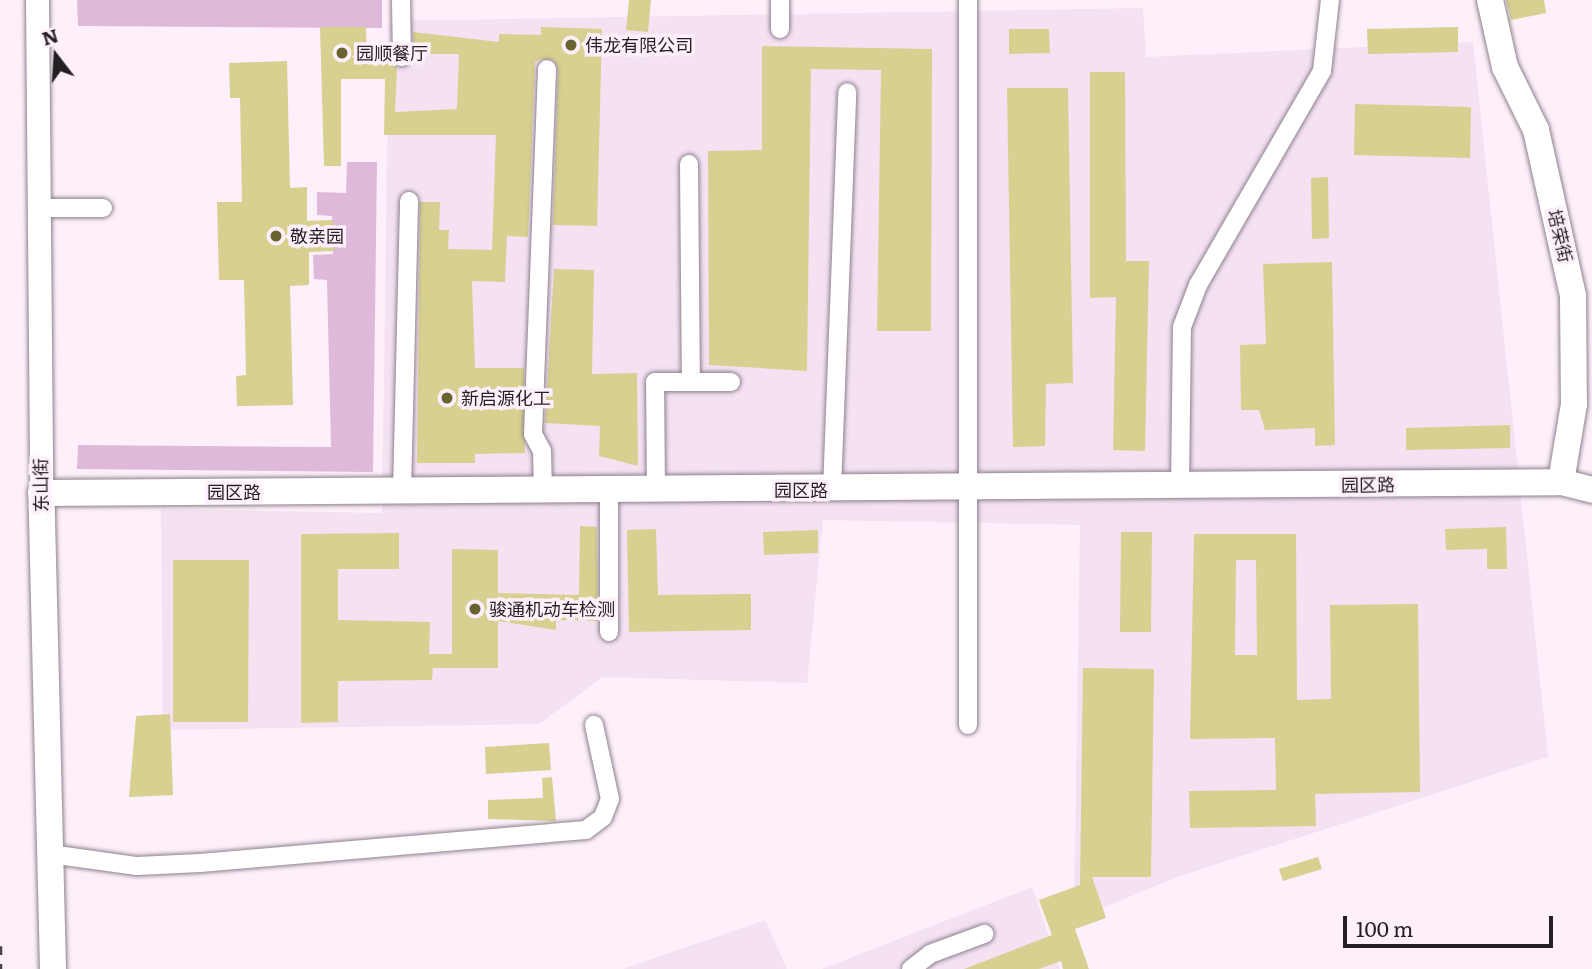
<!DOCTYPE html>
<html>
<head>
<meta charset="utf-8">
<style>
  body { margin:0 }
  #map { position:relative; width:1592px; height:969px; overflow:hidden; background:#fdf0fb; font-family:Literata,"Noto Sans SC",serif }
  div>[style] { position:absolute }
  [style*='--x'] { left:calc(var(--x)*1px); top:calc(var(--y)*1px); width:calc(var(--w)*1px); rotate:calc(var(--a)*1deg) }
  .built>* { inset:0; background:#f4e1f2 }
  .green>* { inset:0; background:#deb9da }
  .building>* { inset:0; background:#d7d090 }
  .roads { filter:drop-shadow(0 0 2px #8d828c) drop-shadow(0 0 2px #8d828c) }
  .minor>* { height:18px; margin:-9px; padding:0 9px; transform-origin:9px; border-radius:9px; background:#fff }
  .major>* { height:23px; margin:-11.5px; padding:0 11.5px; transform-origin:11.5px; border-radius:11.5px; background:#fff }
  .highway>* { height:26px; margin:-13px; padding:0 13px; transform-origin:13px; border-radius:13px; background:#fff }
  .rail>* { height:4.5px; margin-top:-2.25px; transform-origin:0; background:repeating-linear-gradient(90deg,#4a4348 0 9px,transparent 0 18px) }
  .dots>* { width:19px; height:19px; translate:-50% -50%; box-sizing:border-box; border:4px solid #fdf0fb; border-radius:50% }
  span { translate:-50% -50%; white-space:nowrap; text-align:center; line-height:1.15; -webkit-text-stroke:7px #fdf0fb; paint-order:stroke }
  .poi-label { font-size:18px; color:#241f23 }
  .left { translate:0 -50%; text-align:left }
  .street-label { font-size:18px; color:#241f23 }
  .north { position:absolute; left:21px; top:21px; width:70px; height:70px; -webkit-text-stroke:5px #fdf0fb; paint-order:stroke; rotate:343deg; font-size:19px; font-weight:700; line-height:28px; text-align:center; color:#241f23 }
  .north::after { content:''; display:block; margin:auto; width:24px; height:32px; background:#241f23; clip-path:polygon(50% 0,100% 100%,50% 72%,0 100%) }
  .scale { position:absolute; left:1343px; top:916px; width:210px; height:32px; box-sizing:border-box; border:4px solid #241f23; border-top:0; padding-left:9px; font-size:21px; line-height:24px; white-space:nowrap; color:#241f23; -webkit-text-stroke:5px #fdf0fb; paint-order:stroke }
</style>
</head>
<body>
<div id="map">
  <div class="built">
    <div style="clip-path:polygon(1143px 8px,1146px 57px,1473px 42px,1548px 757px,1177px 877px,1074px 920px,1080px 525px,823px 520px,807px 683px,603px 677px,539px 724px,163px 730px,161px 509px,382px 513px,389px 21px)"></div>
    <div style="clip-path:polygon(1032px 887px,1060px 969px,822px 969px)"></div>
    <div style="clip-path:polygon(765px 920px,787px 969px,623px 969px)"></div>
  </div>
  <div class="green">
    <div style="clip-path:polygon(77px 0,382px 0,382px 28px,78px 26px)"></div>
    <div style="clip-path:polygon(347px 162px,377px 162px,373px 472px,77px 469px,78px 445px,331px 447px,327px 280px,314px 279px,313px 255px,333px 254px,332px 216px,317px 215px,317px 192px,346px 193px)"></div>
  </div>
  <div class="building">
    <div style="clip-path:polygon(629px 0,651px 0,648px 32px,626px 30px)"></div>
    <div style="clip-path:polygon(1506px 0,1544px 0,1546px 13px,1511px 20px)"></div>
    <div style="clip-path:polygon(320px 27px,366px 27px,367px 60px,391px 60px,397px 67px,395px 112px,457px 109px,459px 54px,413px 54px,413px 32px,499px 42px,499px 34px,541px 35px,541px 27px,602px 29px,597px 226px,553px 225px,558px 69px,554px 60px,542px 59px,535px 62px,528px 237px,507px 236px,505px 282px,472px 281px,475px 368px,524px 368px,525px 453px,475px 454px,475px 463px,417px 463px,420px 202px,440px 202px,439px 230px,449px 230px,448px 249px,492px 250px,496px 135px,384px 135px,385px 79px,341px 79px,341px 166px,324px 166px)"></div>
    <div style="clip-path:polygon(1458px 27px,1458px 52px,1368px 54px,1367px 29px)"></div>
    <div style="clip-path:polygon(1009px 29px,1049px 29px,1050px 53px,1009px 54px)"></div>
    <div style="clip-path:polygon(762px 46px,932px 49px,931px 331px,877px 331px,881px 70px,811px 69px,807px 371px,709px 365px,708px 151px,762px 150px)"></div>
    <div style="clip-path:polygon(287px 61px,290px 188px,307px 187px,307px 221px,333px 220px,334px 251px,309px 252px,309px 285px,290px 286px,293px 405px,237px 406px,236px 376px,246px 375px,244px 280px,219px 280px,217px 202px,242px 202px,240px 98px,230px 98px,229px 63px)"></div>
    <div style="clip-path:polygon(1090px 72px,1125px 72px,1126px 261px,1149px 261px,1145px 451px,1113px 450px,1116px 297px,1090px 298px)"></div>
    <div style="clip-path:polygon(1007px 88px,1068px 88px,1073px 383px,1046px 384px,1045px 446px,1013px 447px)"></div>
    <div style="clip-path:polygon(1355px 104px,1471px 107px,1470px 158px,1354px 155px)"></div>
    <div style="clip-path:polygon(1328px 177px,1329px 238px,1312px 239px,1311px 178px)"></div>
    <div style="clip-path:polygon(1332px 262px,1335px 445px,1315px 446px,1315px 428px,1265px 430px,1259px 410px,1241px 410px,1240px 345px,1266px 344px,1263px 264px)"></div>
    <div style="clip-path:polygon(554px 269px,594px 270px,592px 374px,637px 373px,638px 466px,599px 456px,600px 426px,545px 423px)"></div>
    <div style="clip-path:polygon(1510px 425px,1510px 448px,1406px 450px,1406px 428px)"></div>
    <div style="clip-path:polygon(580px 526px,597px 527px,598px 621px,556px 620px,556px 630px,498px 621px,498px 668px,433px 668px,432px 680px,338px 681px,338px 722px,301px 723px,301px 534px,399px 533px,399px 569px,338px 569px,338px 620px,430px 622px,429px 654px,452px 654px,452px 549px,498px 550px,498px 593px,579px 595px)"></div>
    <div style="clip-path:polygon(1506px 527px,1507px 569px,1487px 569px,1487px 549px,1446px 550px,1445px 529px)"></div>
    <div style="clip-path:polygon(656px 529px,658px 595px,751px 594px,751px 630px,629px 632px,627px 530px)"></div>
    <div style="clip-path:polygon(818px 530px,818px 553px,764px 555px,763px 532px)"></div>
    <div style="clip-path:polygon(1121px 532px,1152px 532px,1151px 632px,1120px 632px)"></div>
    <div style="clip-path:polygon(evenodd,1194px 534px,1296px 534px,1297px 700px,1331px 699px,1330px 605px,1418px 604px,1420px 792px,1315px 794px,1316px 826px,1190px 828px,1189px 791px,1276px 790px,1275px 738px,1190px 739px,1194px 534px,1236px 560px,1256px 560px,1257px 655px,1235px 655px,1236px 560px)"></div>
    <div style="clip-path:polygon(173px 560px,249px 560px,248px 722px,173px 722px)"></div>
    <div style="clip-path:polygon(1083px 668px,1154px 669px,1151px 877px,1092px 877px,1106px 918px,1075px 929px,1089px 969px,1063px 969px,1061px 961px,1039px 969px,964px 969px,1052px 935px,1039px 900px,1080px 885px)"></div>
    <div style="clip-path:polygon(170px 714px,173px 795px,129px 797px,136px 716px)"></div>
    <div style="clip-path:polygon(549px 743px,551px 770px,486px 774px,485px 747px)"></div>
    <div style="clip-path:polygon(552px 777px,556px 821px,488px 819px,488px 800px,543px 798px,542px 778px)"></div>
    <div style="clip-path:polygon(1318px 857px,1322px 869px,1283px 881px,1279px 869px)"></div>
  </div>
  <div class="roads">
    <div class="minor">
      <div style="--x:401;--y:0;--w:57;--a:89"></div>
      <div style="--x:780;--y:29;--w:29;--a:-90"></div>
      <div style="--x:689;--y:164;--w:218;--a:89.5"></div>
      <div style="--x:38;--y:208;--w:65;--a:0"></div>
      <div style="--x:1180;--y:488;--w:161;--a:-89.3"></div>
      <div style="--x:1182;--y:327;--w:45;--a:-69.1"></div>
      <div style="--x:1198;--y:285;--w:247;--a:-59.9"></div>
      <div style="--x:1322;--y:71;--w:71;--a:-83.6"></div>
      <div style="--x:832;--y:490;--w:398;--a:-87.8"></div>
      <div style="--x:402;--y:491;--w:290;--a:-88.6"></div>
      <div style="--x:543;--y:491;--w:40;--a:-91.4"></div>
      <div style="--x:542;--y:451;--w:19;--a:-118"></div>
      <div style="--x:533;--y:434;--w:365;--a:-87.8"></div>
      <div style="--x:656;--y:491;--w:109;--a:-90.5"></div>
      <div style="--x:655;--y:382;--w:76;--a:0"></div>
      <div style="--x:609;--y:632;--w:141;--a:-90"></div>
      <div style="--x:968;--y:725;--w:725;--a:-90"></div>
      <div style="--x:50;--y:854;--w:88;--a:7.9"></div>
      <div style="--x:137;--y:866;--w:63;--a:-2.7"></div>
      <div style="--x:200;--y:863;--w:387;--a:-4.9"></div>
      <div style="--x:586;--y:830;--w:21;--a:-37"></div>
      <div style="--x:603;--y:817;--w:19;--a:-69"></div>
      <div style="--x:610;--y:799;--w:76;--a:-102.2"></div>
      <div style="--x:911;--y:969;--w:24;--a:-38"></div>
      <div style="--x:930;--y:954;--w:58;--a:-20.3"></div>
    </div>
    <div class="major">
      <div style="--x:37;--y:0;--w:493;--a:89.5"></div>
    </div>
    <div class="highway">
      <div style="--x:1490;--y:0;--w:69;--a:77.4"></div>
      <div style="--x:1505;--y:67;--w:70;--a:63.8"></div>
      <div style="--x:1536;--y:130;--w:170;--a:77.4"></div>
      <div style="--x:1573;--y:296;--w:108;--a:89.5"></div>
      <div style="--x:1574;--y:404;--w:79;--a:99.5"></div>
      <div style="--x:53;--y:969;--w:476;--a:-91.4"></div>
      <div style="--x:41;--y:493;--w:1520;--a:-0.41"></div>
      <div style="--x:1561;--y:482;--w:32;--a:14"></div>
    </div>
  </div>
  <div class="rail">
    <div style="--x:0;--y:946;--w:23;--a:90"></div>
  </div>
  <div class="dots">
    <div style="left:571px;top:45px;background:#68622f"></div>
    <div style="left:342px;top:53px;background:#68622f"></div>
    <div style="left:276px;top:236px;background:#68622f"></div>
    <div style="left:447px;top:398px;background:#68622f"></div>
    <div style="left:475px;top:609px;background:#68622f"></div>
  </div>
  <div class="poi-label">
    <span class="left" style="left:585px;top:45px">伟龙有限公司</span>
    <span class="left" style="left:356px;top:53px">园顺餐厅</span>
    <span class="left" style="left:290px;top:236px">敬亲园</span>
    <span class="left" style="left:461px;top:398px">新启源化工</span>
    <span class="left" style="left:489px;top:609px">骏通机动车检测</span>
  </div>
  <div class="street-label">
    <span style="left:1560px;top:236px;rotate:77deg">培荣街</span>
    <span style="left:41px;top:485px;rotate:-91deg">东山街</span>
    <span style="left:1368px;top:485px;rotate:-1deg">园区路</span>
    <span style="left:801px;top:490px">园区路</span>
    <span style="left:234px;top:492px">园区路</span>
  </div>
  <div class="north">N</div>
  <div class="scale">100 m</div>
</div>
</body>
</html>
